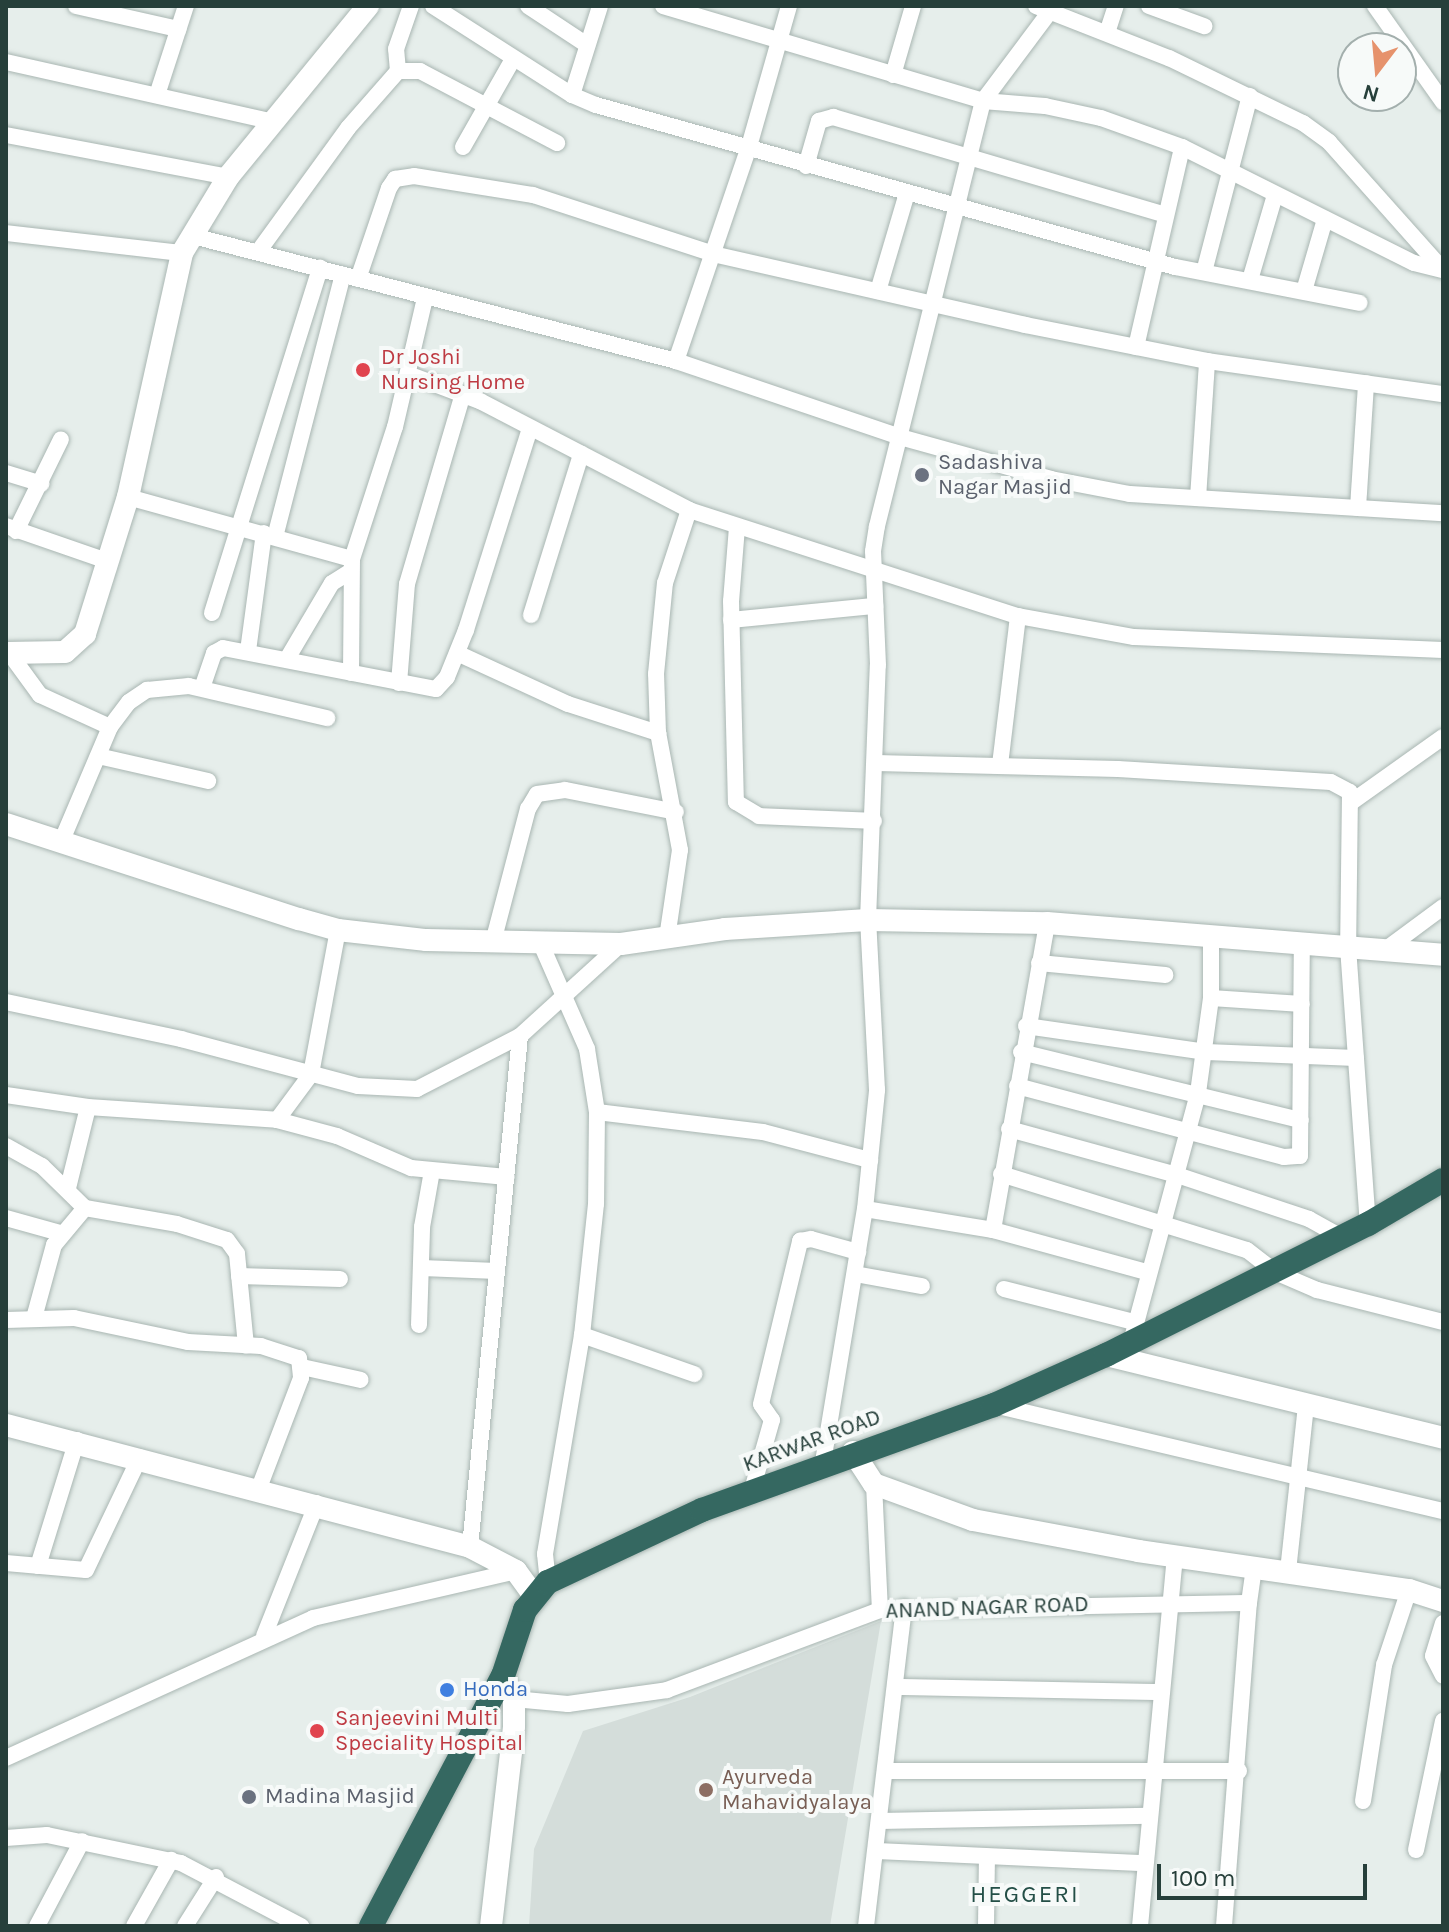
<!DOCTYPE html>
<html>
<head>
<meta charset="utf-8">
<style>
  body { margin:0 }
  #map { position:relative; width:1449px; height:1932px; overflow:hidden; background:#e6eeeb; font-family:Karla,sans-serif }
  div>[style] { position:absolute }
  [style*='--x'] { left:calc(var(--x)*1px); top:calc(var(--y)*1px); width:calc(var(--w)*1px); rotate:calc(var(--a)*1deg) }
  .built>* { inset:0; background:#d4ddda }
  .roads { filter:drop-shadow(0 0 2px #a9b6b2) drop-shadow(0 0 2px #a9b6b2) }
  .street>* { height:16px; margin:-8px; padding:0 8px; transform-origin:8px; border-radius:8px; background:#fff }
  .secondary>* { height:22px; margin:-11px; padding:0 11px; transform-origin:11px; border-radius:11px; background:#fff }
  .highway>* { height:24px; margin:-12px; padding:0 12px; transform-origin:12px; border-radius:12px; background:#356861 }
  .dots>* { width:22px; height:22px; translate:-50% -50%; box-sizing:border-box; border:4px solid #f7faf9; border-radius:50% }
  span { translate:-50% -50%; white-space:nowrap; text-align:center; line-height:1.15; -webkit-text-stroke:8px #f7faf9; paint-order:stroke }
  .health-label { font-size:22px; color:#be3a42 }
  .left { translate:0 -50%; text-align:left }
  .worship-label { font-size:22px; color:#5b616d }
  .street-label { font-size:22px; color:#263f3a }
  .shop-label { font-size:22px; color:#366cbe }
  .education-label { font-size:22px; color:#785e54 }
  .neighbourhood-label { font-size:24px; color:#244f47; letter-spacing:2px }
  .frame { position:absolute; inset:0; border:8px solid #263f3a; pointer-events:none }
  .north { position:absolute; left:1337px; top:32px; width:80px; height:80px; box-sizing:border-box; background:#f7faf9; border:2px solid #a3afad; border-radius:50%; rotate:196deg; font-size:22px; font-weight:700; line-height:32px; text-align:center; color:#263f3a }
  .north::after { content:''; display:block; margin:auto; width:28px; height:36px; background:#e6926c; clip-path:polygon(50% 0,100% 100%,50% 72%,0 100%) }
  .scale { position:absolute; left:1157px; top:1864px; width:210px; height:36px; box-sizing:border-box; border:4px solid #263f3a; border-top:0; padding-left:10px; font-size:24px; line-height:28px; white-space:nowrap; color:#263f3a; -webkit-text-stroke:6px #f7faf9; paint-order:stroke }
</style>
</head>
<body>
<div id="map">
  <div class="built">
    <div style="clip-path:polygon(881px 1621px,830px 1926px,529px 1926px,534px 1849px,583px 1731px,690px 1697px)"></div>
  </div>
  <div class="roads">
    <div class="street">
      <div style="--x:76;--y:6;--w:105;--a:12.7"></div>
      <div style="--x:433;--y:6;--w:165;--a:32.6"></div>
      <div style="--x:572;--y:95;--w:26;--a:23"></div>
      <div style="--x:596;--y:105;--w:601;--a:15.63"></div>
      <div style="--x:1175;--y:267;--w:188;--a:11"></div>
      <div style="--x:528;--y:6;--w:71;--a:33.5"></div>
      <div style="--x:663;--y:6;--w:334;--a:16.5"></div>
      <div style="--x:983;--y:101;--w:62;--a:4.6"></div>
      <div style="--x:1045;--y:106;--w:57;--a:12.1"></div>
      <div style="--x:1101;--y:118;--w:86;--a:19.7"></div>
      <div style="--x:1182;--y:147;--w:259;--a:26.6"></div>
      <div style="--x:1414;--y:263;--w:29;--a:14"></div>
      <div style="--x:1036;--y:6;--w:143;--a:21.4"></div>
      <div style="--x:1169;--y:58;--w:149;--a:25.9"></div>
      <div style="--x:1303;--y:123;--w:32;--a:36"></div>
      <div style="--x:1329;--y:142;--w:171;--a:48.3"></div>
      <div style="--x:1149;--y:6;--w:59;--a:20"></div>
      <div style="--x:1375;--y:6;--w:118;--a:54.7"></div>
      <div style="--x:1107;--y:33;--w:28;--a:-72"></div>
      <div style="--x:6;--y:62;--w:276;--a:12.6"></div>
      <div style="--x:398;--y:71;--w:22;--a:-95"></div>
      <div style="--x:396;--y:49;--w:46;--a:-70.8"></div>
      <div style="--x:893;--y:75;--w:72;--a:-73.8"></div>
      <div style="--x:157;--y:95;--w:94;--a:-72"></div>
      <div style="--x:572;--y:95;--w:93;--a:-72.5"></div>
      <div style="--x:6;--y:135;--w:226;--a:10.7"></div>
      <div style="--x:463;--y:147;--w:101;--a:-60.4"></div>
      <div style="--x:806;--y:166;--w:47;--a:-73.9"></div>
      <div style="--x:819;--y:121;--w:15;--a:-16"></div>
      <div style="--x:833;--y:117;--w:344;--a:16.4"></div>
      <div style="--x:6;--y:233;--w:177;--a:6.5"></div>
      <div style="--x:193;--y:236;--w:499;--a:14.5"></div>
      <div style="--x:676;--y:361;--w:237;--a:18.7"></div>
      <div style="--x:900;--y:437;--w:157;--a:15.5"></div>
      <div style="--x:1051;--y:479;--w:80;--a:10.8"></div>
      <div style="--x:1130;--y:494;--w:314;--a:3.5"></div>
      <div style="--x:258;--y:252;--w:153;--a:-54"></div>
      <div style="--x:348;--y:128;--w:76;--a:-48.7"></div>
      <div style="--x:398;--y:71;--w:22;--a:0"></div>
      <div style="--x:420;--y:71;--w:155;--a:27.7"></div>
      <div style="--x:1204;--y:272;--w:182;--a:-75.4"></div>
      <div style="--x:358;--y:279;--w:96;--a:-71.2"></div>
      <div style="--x:389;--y:188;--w:11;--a:-56"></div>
      <div style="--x:395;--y:179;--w:19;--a:-9"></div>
      <div style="--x:414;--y:176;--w:121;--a:9.1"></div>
      <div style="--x:533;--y:195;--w:189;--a:18.1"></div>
      <div style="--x:713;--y:254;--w:320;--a:12.8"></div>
      <div style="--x:1025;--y:325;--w:186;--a:11.2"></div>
      <div style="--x:1207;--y:361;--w:238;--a:8"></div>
      <div style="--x:1250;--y:280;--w:89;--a:-73.6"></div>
      <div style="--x:878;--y:291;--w:102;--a:-73.5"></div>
      <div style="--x:1304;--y:291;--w:75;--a:-73.7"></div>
      <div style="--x:1136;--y:347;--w:205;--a:-77"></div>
      <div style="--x:676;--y:361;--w:223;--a:-71.2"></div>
      <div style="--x:748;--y:150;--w:150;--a:-74.1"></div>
      <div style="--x:408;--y:374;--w:77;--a:20.6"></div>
      <div style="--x:480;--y:401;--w:236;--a:27.5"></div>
      <div style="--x:689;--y:510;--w:346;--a:17.9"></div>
      <div style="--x:1018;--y:616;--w:118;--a:10.3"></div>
      <div style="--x:1134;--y:637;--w:309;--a:2.4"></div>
      <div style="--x:6;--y:473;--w:37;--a:17"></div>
      <div style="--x:128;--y:497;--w:232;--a:15.5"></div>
      <div style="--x:1198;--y:498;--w:137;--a:-86.2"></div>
      <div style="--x:1358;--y:508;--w:125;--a:-86.3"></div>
      <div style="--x:6;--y:526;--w:110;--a:19.1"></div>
      <div style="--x:737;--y:527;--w:74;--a:94.6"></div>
      <div style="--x:731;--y:601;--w:201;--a:88.6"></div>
      <div style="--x:736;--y:802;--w:27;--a:31"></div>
      <div style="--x:759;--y:816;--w:115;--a:2.5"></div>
      <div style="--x:16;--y:531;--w:102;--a:-63.9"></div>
      <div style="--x:275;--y:537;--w:271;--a:-75.5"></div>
      <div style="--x:212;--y:613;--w:362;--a:-72.6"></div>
      <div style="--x:531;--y:615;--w:169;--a:-72.7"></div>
      <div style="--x:731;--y:620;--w:145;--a:-5.6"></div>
      <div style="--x:248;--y:651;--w:119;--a:-82.3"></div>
      <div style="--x:457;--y:653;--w:122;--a:24.7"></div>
      <div style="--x:568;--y:704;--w:95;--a:17.9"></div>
      <div style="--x:10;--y:654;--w:51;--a:53.8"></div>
      <div style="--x:40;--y:695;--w:77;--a:24.6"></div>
      <div style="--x:287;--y:659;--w:88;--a:-59.4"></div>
      <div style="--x:332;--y:583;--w:22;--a:-32"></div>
      <div style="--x:351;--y:673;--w:114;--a:-89.5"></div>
      <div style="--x:352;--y:559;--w:139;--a:-72"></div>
      <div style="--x:395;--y:427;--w:132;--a:-76.9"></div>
      <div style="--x:399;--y:683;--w:99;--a:-85.4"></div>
      <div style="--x:407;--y:584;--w:198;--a:-73.6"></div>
      <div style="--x:202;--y:688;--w:37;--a:-71"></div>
      <div style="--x:214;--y:653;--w:10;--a:-29"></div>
      <div style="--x:223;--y:648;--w:217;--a:10.9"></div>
      <div style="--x:436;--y:689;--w:16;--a:-47"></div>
      <div style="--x:447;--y:677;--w:51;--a:-68"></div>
      <div style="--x:466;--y:630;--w:212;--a:-72.4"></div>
      <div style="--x:98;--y:756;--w:113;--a:12.8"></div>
      <div style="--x:876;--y:763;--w:242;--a:1.4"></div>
      <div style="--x:1118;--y:769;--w:213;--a:3.5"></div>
      <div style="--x:1331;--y:782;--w:21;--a:28"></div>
      <div style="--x:1350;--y:792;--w:155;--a:90.7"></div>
      <div style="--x:1348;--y:947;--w:278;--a:85.9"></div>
      <div style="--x:1000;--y:765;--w:150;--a:-83.1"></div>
      <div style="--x:1353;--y:801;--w:110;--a:-35.4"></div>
      <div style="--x:62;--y:840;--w:123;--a:-67"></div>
      <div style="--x:110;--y:727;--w:31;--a:-53"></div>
      <div style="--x:129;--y:702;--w:22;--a:-34"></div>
      <div style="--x:147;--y:690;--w:42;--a:-5.4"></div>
      <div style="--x:189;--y:686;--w:142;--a:13.1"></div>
      <div style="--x:667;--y:938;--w:89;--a:-81.6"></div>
      <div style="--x:680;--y:850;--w:119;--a:-100.6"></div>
      <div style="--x:658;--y:733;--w:59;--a:-91.9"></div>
      <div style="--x:656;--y:674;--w:91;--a:-84.4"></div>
      <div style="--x:665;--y:583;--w:77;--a:-71.8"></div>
      <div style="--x:493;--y:942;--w:138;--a:-75.3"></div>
      <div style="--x:528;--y:809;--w:17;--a:-59"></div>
      <div style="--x:537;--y:794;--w:28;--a:-8"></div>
      <div style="--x:565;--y:790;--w:113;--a:11.2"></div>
      <div style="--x:541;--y:944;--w:115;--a:66.3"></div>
      <div style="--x:587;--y:1049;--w:64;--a:81"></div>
      <div style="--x:597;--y:1112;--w:92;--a:90.6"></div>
      <div style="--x:596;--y:1204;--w:132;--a:96.1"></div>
      <div style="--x:582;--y:1335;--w:222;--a:99.6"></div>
      <div style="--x:545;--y:1554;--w:28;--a:84"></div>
      <div style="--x:1385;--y:950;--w:72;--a:-36.6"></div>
      <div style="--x:1039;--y:963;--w:127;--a:5.4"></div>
      <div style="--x:1211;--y:998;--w:91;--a:3.8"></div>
      <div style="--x:6;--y:1002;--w:179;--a:11.9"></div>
      <div style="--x:181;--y:1039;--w:183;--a:14.9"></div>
      <div style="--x:358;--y:1086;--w:59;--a:2.9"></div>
      <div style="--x:417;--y:1089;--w:116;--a:-27.2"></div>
      <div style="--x:520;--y:1036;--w:137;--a:-42.3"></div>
      <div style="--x:1026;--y:1026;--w:182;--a:8.2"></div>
      <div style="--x:1206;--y:1052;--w:150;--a:2.3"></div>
      <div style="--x:1021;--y:1052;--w:288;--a:13.7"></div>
      <div style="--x:1017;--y:1086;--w:276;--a:14.9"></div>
      <div style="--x:1284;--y:1157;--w:16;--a:-4"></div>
      <div style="--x:1300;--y:1156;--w:212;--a:-89.5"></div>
      <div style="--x:6;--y:1095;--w:83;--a:8.3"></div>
      <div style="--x:88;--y:1107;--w:189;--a:3.9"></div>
      <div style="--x:277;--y:1120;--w:62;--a:14.9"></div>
      <div style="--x:337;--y:1136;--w:81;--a:23.4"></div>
      <div style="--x:411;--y:1168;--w:96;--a:5.4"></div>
      <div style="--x:597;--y:1112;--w:167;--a:6.9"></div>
      <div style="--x:763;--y:1132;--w:111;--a:14.7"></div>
      <div style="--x:277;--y:1120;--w:57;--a:-53.5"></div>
      <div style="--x:311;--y:1074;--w:147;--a:-79.4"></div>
      <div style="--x:1009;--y:1129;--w:174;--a:15.3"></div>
      <div style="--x:1177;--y:1175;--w:139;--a:18.4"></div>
      <div style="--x:1309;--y:1219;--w:38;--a:29"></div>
      <div style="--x:6;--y:1146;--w:41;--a:29.1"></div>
      <div style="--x:42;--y:1166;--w:60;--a:44.3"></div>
      <div style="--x:85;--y:1208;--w:93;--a:9.9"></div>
      <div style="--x:177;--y:1224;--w:52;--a:17.7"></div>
      <div style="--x:227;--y:1240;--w:17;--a:54"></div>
      <div style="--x:237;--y:1254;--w:92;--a:84.4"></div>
      <div style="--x:1001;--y:1174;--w:257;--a:17.2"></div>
      <div style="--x:1247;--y:1250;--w:36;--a:38"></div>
      <div style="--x:1275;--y:1272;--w:46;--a:23.2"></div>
      <div style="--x:1317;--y:1290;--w:130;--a:14.3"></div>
      <div style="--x:68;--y:1188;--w:83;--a:-76.1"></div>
      <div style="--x:865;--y:1209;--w:130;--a:9.3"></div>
      <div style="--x:993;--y:1230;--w:160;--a:15.3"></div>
      <div style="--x:6;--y:1218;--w:56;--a:15.5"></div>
      <div style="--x:993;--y:1230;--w:312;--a:-80"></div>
      <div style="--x:422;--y:1268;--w:75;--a:2.3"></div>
      <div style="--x:855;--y:1274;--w:68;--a:10.2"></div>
      <div style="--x:239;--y:1276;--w:101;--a:1.7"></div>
      <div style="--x:1004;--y:1289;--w:133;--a:14.3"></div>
      <div style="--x:34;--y:1318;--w:76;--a:-74.7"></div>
      <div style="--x:54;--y:1245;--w:48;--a:-50"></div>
      <div style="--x:6;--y:1320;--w:68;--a:-1.7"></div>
      <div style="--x:74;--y:1318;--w:116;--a:11.9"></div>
      <div style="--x:188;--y:1342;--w:73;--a:3.1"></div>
      <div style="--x:261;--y:1346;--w:40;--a:18"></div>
      <div style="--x:299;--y:1358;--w:20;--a:84"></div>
      <div style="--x:301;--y:1378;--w:118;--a:110.9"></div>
      <div style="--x:419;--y:1325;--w:98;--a:-88.2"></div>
      <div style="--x:422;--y:1227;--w:57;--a:-79.9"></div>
      <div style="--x:582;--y:1335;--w:119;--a:19.2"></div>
      <div style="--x:1131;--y:1342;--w:258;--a:-74.9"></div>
      <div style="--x:1198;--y:1093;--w:96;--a:-82.2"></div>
      <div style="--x:1211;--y:998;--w:63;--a:-90"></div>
      <div style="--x:302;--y:1367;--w:60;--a:12.4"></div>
      <div style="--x:994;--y:1405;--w:461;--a:13.3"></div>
      <div style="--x:823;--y:1462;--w:256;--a:-80.6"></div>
      <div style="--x:865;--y:1209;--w:120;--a:-84.2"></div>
      <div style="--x:877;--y:1090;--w:170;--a:-93"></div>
      <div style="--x:868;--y:920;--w:255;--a:-87.8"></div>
      <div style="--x:878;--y:665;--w:114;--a:-92.5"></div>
      <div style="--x:873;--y:551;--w:25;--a:-81"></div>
      <div style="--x:877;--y:526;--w:438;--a:-76"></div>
      <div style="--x:983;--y:101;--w:119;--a:-53.2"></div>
      <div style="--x:874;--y:1484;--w:126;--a:87.3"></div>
      <div style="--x:752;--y:1490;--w:73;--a:-74.1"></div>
      <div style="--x:772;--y:1420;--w:19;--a:-125"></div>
      <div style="--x:761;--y:1404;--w:168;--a:-76.5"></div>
      <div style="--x:800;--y:1241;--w:11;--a:-10"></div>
      <div style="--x:811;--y:1239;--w:49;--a:15.5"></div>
      <div style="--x:470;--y:1547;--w:513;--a:-84.41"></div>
      <div style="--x:6;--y:1563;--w:80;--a:5"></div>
      <div style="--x:86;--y:1570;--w:125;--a:-64.5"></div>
      <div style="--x:38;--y:1566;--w:132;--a:-72.8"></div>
      <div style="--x:1288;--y:1571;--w:166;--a:-83.8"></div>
      <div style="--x:1443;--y:1623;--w:34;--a:107"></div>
      <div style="--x:1433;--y:1656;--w:22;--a:63"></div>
      <div style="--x:264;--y:1636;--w:143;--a:-68.3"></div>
      <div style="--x:898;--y:1687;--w:261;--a:1.1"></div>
      <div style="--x:514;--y:1699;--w:54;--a:5.3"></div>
      <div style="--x:568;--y:1704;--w:100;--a:-8"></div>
      <div style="--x:667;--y:1690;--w:228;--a:-20.6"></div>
      <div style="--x:880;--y:1610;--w:369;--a:-1.1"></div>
      <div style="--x:1249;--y:1603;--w:34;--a:-82"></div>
      <div style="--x:6;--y:1758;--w:337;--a:-24.5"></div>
      <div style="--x:313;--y:1618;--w:208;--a:-13"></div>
      <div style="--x:886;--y:1771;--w:353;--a:0"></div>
      <div style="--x:1363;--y:1801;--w:138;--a:-81.2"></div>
      <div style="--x:1384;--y:1665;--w:79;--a:-71.6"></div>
      <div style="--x:880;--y:1821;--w:269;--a:-1.1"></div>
      <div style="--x:6;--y:1838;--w:41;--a:-4.2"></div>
      <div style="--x:47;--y:1835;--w:137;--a:11.8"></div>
      <div style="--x:181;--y:1863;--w:136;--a:27.7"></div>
      <div style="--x:1416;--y:1850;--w:132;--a:-78.2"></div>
      <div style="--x:877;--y:1851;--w:268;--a:2.6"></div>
      <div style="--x:37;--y:1926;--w:96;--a:-62.1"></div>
      <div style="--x:134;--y:1926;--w:76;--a:-60.7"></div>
      <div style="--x:185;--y:1926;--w:58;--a:-57.7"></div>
      <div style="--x:866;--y:1926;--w:321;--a:-83.2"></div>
      <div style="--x:986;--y:1926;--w:69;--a:-89.2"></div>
      <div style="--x:1140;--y:1926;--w:371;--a:-84.6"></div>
      <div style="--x:1224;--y:1926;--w:324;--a:-85.6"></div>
    </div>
    <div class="secondary">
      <div style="--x:6;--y:653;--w:59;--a:-1"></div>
      <div style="--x:65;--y:652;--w:27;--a:-42"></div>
      <div style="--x:85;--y:634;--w:144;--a:-72.6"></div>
      <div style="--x:128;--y:497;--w:250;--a:-77.5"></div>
      <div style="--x:182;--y:253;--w:89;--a:-58.8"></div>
      <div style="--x:228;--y:177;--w:221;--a:-50.7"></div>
      <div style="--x:6;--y:824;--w:308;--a:18"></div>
      <div style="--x:299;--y:919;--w:41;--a:15.8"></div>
      <div style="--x:338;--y:930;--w:89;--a:6.5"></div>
      <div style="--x:426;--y:940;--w:195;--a:1.2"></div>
      <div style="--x:621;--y:944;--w:105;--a:-8.2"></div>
      <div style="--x:725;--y:929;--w:143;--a:-3.6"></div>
      <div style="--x:868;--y:920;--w:179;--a:1"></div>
      <div style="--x:1047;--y:923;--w:397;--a:4.6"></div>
      <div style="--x:1106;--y:1355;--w:347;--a:13.8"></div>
      <div style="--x:6;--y:1425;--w:480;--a:14.7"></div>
      <div style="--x:470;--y:1547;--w:52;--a:27.6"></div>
      <div style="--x:516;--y:1571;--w:29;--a:54"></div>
      <div style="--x:853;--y:1452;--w:38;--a:57"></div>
      <div style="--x:874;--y:1484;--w:105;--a:20"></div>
      <div style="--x:973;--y:1520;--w:168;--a:10.6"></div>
      <div style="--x:1138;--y:1551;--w:274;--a:8.2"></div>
      <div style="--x:1409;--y:1590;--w:36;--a:18"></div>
      <div style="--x:491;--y:1926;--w:201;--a:-83.4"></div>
      <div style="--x:514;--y:1726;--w:27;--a:-90"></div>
      <div style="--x:514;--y:1699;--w:25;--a:-116"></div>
    </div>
    <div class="highway">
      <div style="--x:371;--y:1926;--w:283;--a:-62.2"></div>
      <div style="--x:503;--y:1676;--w:70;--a:-71.6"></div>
      <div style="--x:525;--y:1610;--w:36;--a:-51"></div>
      <div style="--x:548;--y:1582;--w:170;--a:-25.1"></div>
      <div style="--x:702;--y:1510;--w:310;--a:-19.8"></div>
      <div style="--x:994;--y:1405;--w:123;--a:-24.1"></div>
      <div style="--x:1106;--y:1355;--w:293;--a:-26.6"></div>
      <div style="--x:1368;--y:1224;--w:87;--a:-30.4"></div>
    </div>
  </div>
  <div class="dots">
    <div style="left:363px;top:370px;background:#e0444e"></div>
    <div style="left:922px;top:475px;background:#6b7280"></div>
    <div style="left:447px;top:1690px;background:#3f7fe0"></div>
    <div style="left:317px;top:1731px;background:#e0444e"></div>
    <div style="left:706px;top:1790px;background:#8d6e63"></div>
    <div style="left:249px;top:1797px;background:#6b7280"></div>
  </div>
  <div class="health-label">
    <span class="left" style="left:381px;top:370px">Dr Joshi<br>Nursing Home</span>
    <span class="left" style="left:335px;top:1731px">Sanjeevini Multi<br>Speciality Hospital</span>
  </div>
  <div class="worship-label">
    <span class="left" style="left:938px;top:475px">Sadashiva<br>Nagar Masjid</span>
    <span class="left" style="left:265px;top:1797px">Madina Masjid</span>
  </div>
  <div class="street-label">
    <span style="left:812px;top:1441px;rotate:-20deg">KARWAR ROAD</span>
    <span style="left:987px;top:1608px;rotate:-2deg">ANAND NAGAR ROAD</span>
  </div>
  <div class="shop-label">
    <span class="left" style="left:463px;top:1690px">Honda</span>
  </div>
  <div class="education-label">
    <span class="left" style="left:722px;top:1790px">Ayurveda<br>Mahavidyalaya</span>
  </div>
  <div class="neighbourhood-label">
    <span style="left:1025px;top:1895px">HEGGERI</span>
  </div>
  <div class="frame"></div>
  <div class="north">N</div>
  <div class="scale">100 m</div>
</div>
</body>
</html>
